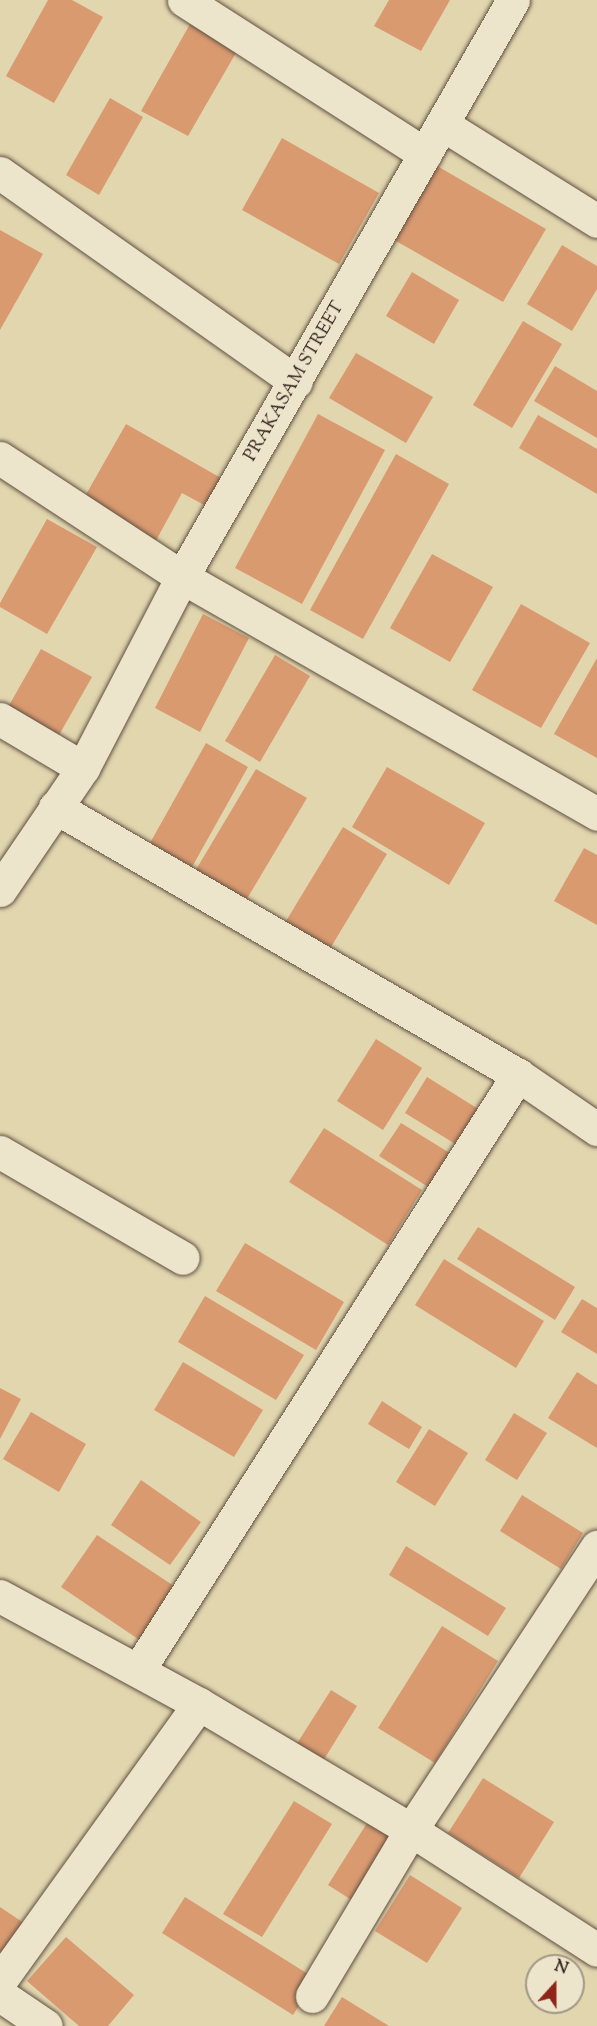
<!DOCTYPE html>
<html>
<head>
<meta charset="utf-8">
<style>
  body { margin:0 }
  #map { position:relative; width:597px; height:2026px; overflow:hidden; background:#e2d6af; font-family:"Sorts Mill Goudy",serif }
  div>[style] { position:absolute }
  [style*='--x'] { left:calc(var(--x)*1px); top:calc(var(--y)*1px); width:calc(var(--w)*1px); rotate:calc(var(--a)*1deg) }
  .building>* { inset:0; background:#d99a70 }
  .roads { filter:drop-shadow(0 0 2px #605041) drop-shadow(0 0 2px #605041) }
  .minor>* { height:33px; margin:-16.5px; padding:0 16.5px; transform-origin:16.5px; border-radius:16.5px; background:#ece4cb }
  .tertiary>* { height:33px; margin:-16.5px; padding:0 16.5px; transform-origin:16.5px; border-radius:16.5px; background:#ece4cb }
  span { translate:-50% -50%; white-space:nowrap; text-align:center; line-height:1.15; -webkit-text-stroke:4.5px #ece4cb; paint-order:stroke }
  .street-label { font-size:18px; color:#34231c }
  .north { position:absolute; left:525px; top:1954px; width:60px; height:60px; box-sizing:border-box; background:#ece4cb; border:2px solid #a29785; border-radius:50%; rotate:21deg; font-size:16px; font-weight:700; line-height:24px; text-align:center; color:#34231c }
  .north::after { content:''; display:block; margin:auto; width:21px; height:27px; background:#8f2418; clip-path:polygon(50% 0,100% 100%,50% 72%,0 100%) }
</style>
</head>
<body>
<div id="map">
  <div class="building">
    <div style="clip-path:polygon(48px 0,72px 0,103px 17px,54px 103px,6px 76px)"></div>
    <div style="clip-path:polygon(389px 0,450px 0,421px 51px,374px 26px)"></div>
    <div style="clip-path:polygon(190px 24px,237px 51px,188px 136px,141px 111px)"></div>
    <div style="clip-path:polygon(110px 98px,143px 117px,99px 195px,66px 175px)"></div>
    <div style="clip-path:polygon(282px 138px,379px 193px,339px 264px,242px 210px)"></div>
    <div style="clip-path:polygon(432px 163px,546px 229px,503px 302px,389px 237px)"></div>
    <div style="clip-path:polygon(0 230px,43px 254px,0 330px)"></div>
    <div style="clip-path:polygon(562px 245px,597px 266px,597px 289px,572px 331px,527px 304px)"></div>
    <div style="clip-path:polygon(412px 272px,459px 300px,434px 344px,386px 316px)"></div>
    <div style="clip-path:polygon(523px 321px,562px 344px,512px 428px,473px 405px)"></div>
    <div style="clip-path:polygon(356px 353px,433px 397px,406px 443px,329px 398px)"></div>
    <div style="clip-path:polygon(555px 366px,597px 391px,597px 438px,534px 401px)"></div>
    <div style="clip-path:polygon(318px 414px,385px 450px,302px 604px,235px 568px)"></div>
    <div style="clip-path:polygon(538px 415px,597px 449px,597px 494px,519px 448px)"></div>
    <div style="clip-path:polygon(126px 424px,221px 478px,206px 506px,182px 493px,153px 546px,80px 505px)"></div>
    <div style="clip-path:polygon(396px 454px,449px 484px,363px 639px,310px 610px)"></div>
    <div style="clip-path:polygon(47px 519px,97px 547px,47px 634px,0 607px,0 603px)"></div>
    <div style="clip-path:polygon(432px 554px,493px 587px,450px 662px,390px 628px)"></div>
    <div style="clip-path:polygon(521px 604px,590px 643px,541px 728px,472px 690px)"></div>
    <div style="clip-path:polygon(203px 614px,249px 638px,200px 732px,155px 708px)"></div>
    <div style="clip-path:polygon(41px 649px,92px 677px,54px 744px,3px 716px)"></div>
    <div style="clip-path:polygon(275px 655px,310px 676px,260px 762px,225px 741px)"></div>
    <div style="clip-path:polygon(597px 658px,597px 758px,554px 734px)"></div>
    <div style="clip-path:polygon(206px 743px,248px 767px,192px 867px,150px 843px)"></div>
    <div style="clip-path:polygon(387px 767px,485px 823px,449px 885px,352px 827px)"></div>
    <div style="clip-path:polygon(256px 769px,307px 798px,242px 907px,191px 878px)"></div>
    <div style="clip-path:polygon(343px 827px,387px 854px,328px 952px,283px 926px)"></div>
    <div style="clip-path:polygon(584px 848px,597px 855px,597px 925px,554px 901px)"></div>
    <div style="clip-path:polygon(376px 1039px,422px 1068px,383px 1130px,337px 1101px)"></div>
    <div style="clip-path:polygon(427px 1077px,480px 1110px,457px 1145px,405px 1113px)"></div>
    <div style="clip-path:polygon(401px 1123px,453px 1155px,433px 1190px,379px 1156px)"></div>
    <div style="clip-path:polygon(324px 1128px,422px 1190px,388px 1245px,289px 1182px)"></div>
    <div style="clip-path:polygon(478px 1227px,575px 1287px,555px 1320px,457px 1259px)"></div>
    <div style="clip-path:polygon(245px 1243px,344px 1302px,316px 1350px,216px 1291px)"></div>
    <div style="clip-path:polygon(444px 1259px,544px 1321px,516px 1368px,415px 1305px)"></div>
    <div style="clip-path:polygon(205px 1296px,304px 1355px,276px 1400px,178px 1342px)"></div>
    <div style="clip-path:polygon(582px 1299px,597px 1308px,597px 1354px,561px 1332px)"></div>
    <div style="clip-path:polygon(183px 1362px,263px 1410px,234px 1457px,154px 1410px)"></div>
    <div style="clip-path:polygon(577px 1372px,597px 1385px,597px 1448px,548px 1418px)"></div>
    <div style="clip-path:polygon(0 1388px,21px 1399px,0 1439px)"></div>
    <div style="clip-path:polygon(382px 1401px,422px 1427px,409px 1449px,368px 1424px)"></div>
    <div style="clip-path:polygon(31px 1412px,86px 1444px,59px 1492px,3px 1459px)"></div>
    <div style="clip-path:polygon(514px 1413px,547px 1433px,517px 1480px,485px 1460px)"></div>
    <div style="clip-path:polygon(429px 1429px,468px 1453px,435px 1506px,396px 1482px)"></div>
    <div style="clip-path:polygon(141px 1480px,201px 1522px,170px 1565px,111px 1525px)"></div>
    <div style="clip-path:polygon(522px 1495px,583px 1533px,561px 1569px,500px 1531px)"></div>
    <div style="clip-path:polygon(97px 1535px,180px 1590px,144px 1643px,61px 1587px)"></div>
    <div style="clip-path:polygon(406px 1546px,506px 1608px,488px 1636px,389px 1575px)"></div>
    <div style="clip-path:polygon(442px 1626px,498px 1661px,435px 1763px,378px 1728px)"></div>
    <div style="clip-path:polygon(331px 1690px,357px 1706px,323px 1761px,296px 1745px)"></div>
    <div style="clip-path:polygon(483px 1778px,554px 1822px,519px 1878px,448px 1833px)"></div>
    <div style="clip-path:polygon(294px 1801px,332px 1824px,262px 1937px,223px 1914px)"></div>
    <div style="clip-path:polygon(367px 1823px,397px 1842px,358px 1904px,328px 1885px)"></div>
    <div style="clip-path:polygon(410px 1875px,462px 1908px,427px 1963px,375px 1931px)"></div>
    <div style="clip-path:polygon(185px 1897px,316px 1979px,293px 2015px,162px 1933px)"></div>
    <div style="clip-path:polygon(0 1907px,27px 1925px,0 1965px)"></div>
    <div style="clip-path:polygon(66px 1937px,134px 1995px,108px 2026px,79px 2026px,27px 1981px)"></div>
    <div style="clip-path:polygon(342px 1997px,389px 2026px,324px 2026px)"></div>
  </div>
  <div class="roads">
    <div class="minor">
      <div style="--x:184;--y:0;--w:286;--a:32.6"></div>
      <div style="--x:442;--y:124;--w:183;--a:32"></div>
      <div style="--x:0;--y:173;--w:362;--a:35.2"></div>
      <div style="--x:0;--y:458;--w:217;--a:33.2"></div>
      <div style="--x:182;--y:577;--w:478;--a:29.7"></div>
      <div style="--x:0;--y:719;--w:96;--a:30.6"></div>
      <div style="--x:55;--y:807;--w:535;--a:30.06"></div>
      <div style="--x:518;--y:1075;--w:96;--a:34.4"></div>
      <div style="--x:0;--y:1152;--w:211;--a:30.1"></div>
      <div style="--x:139;--y:1669;--w:705;--a:-57.46"></div>
      <div style="--x:0;--y:1995;--w:55;--a:34"></div>
      <div style="--x:312;--y:1996;--w:193;--a:-59.2"></div>
      <div style="--x:411;--y:1830;--w:339;--a:-56.7"></div>
    </div>
    <div class="tertiary">
      <div style="--x:0;--y:890;--w:148;--a:-55.8"></div>
      <div style="--x:83;--y:768;--w:215;--a:-62.6"></div>
      <div style="--x:182;--y:577;--w:665;--a:-60.16"></div>
      <div style="--x:0;--y:1596;--w:226;--a:28.5"></div>
      <div style="--x:199;--y:1704;--w:247;--a:30.7"></div>
      <div style="--x:411;--y:1830;--w:221;--a:32.8"></div>
      <div style="--x:0;--y:1981;--w:341;--a:-54.3"></div>
    </div>
  </div>
  <div class="street-label">
    <span style="left:295px;top:382px;rotate:-60deg">PRAKASAM STREET</span>
  </div>
  <div class="north">N</div>
</div>
</body>
</html>
